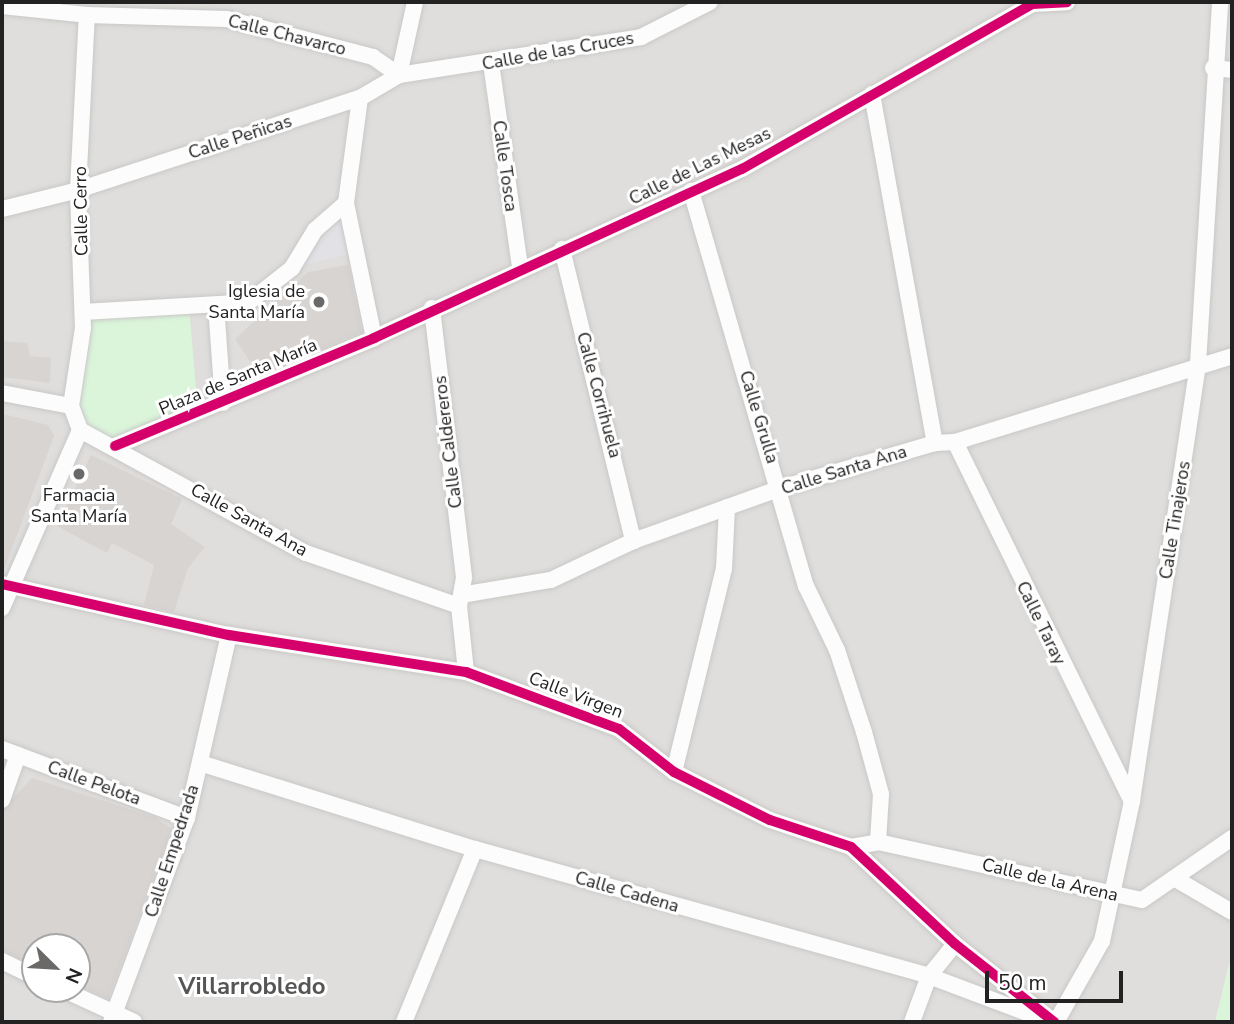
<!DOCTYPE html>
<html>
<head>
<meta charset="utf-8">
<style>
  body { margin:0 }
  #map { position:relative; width:1234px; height:1024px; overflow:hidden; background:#f0eeeb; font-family:"Nunito Sans",sans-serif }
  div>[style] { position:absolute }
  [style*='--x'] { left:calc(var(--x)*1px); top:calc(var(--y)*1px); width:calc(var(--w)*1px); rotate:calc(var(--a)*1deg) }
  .residential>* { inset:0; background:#dfdedc }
  .park>* { inset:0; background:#daf5da }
  .plaza>* { inset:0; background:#e2e1e5 }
  .building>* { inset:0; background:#d7d4d2 }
  .roads { filter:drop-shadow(0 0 2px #c9c8c7) drop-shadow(0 0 2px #c9c8c7) }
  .minor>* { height:16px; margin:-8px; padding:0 8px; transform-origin:8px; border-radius:8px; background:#fdfcfc }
  .cycleway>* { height:10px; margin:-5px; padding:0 5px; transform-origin:5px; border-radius:5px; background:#d6006c }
  .dots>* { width:19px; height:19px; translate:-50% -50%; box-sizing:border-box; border:4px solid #fff; border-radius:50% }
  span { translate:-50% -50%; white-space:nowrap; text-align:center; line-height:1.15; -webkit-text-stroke:6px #fff; paint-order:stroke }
  .street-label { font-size:18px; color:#222 }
  .poi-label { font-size:18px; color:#222 }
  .right { translate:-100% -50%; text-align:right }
  .district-label { font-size:24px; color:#555; font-weight:700 }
  .frame { position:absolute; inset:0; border:4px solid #222; pointer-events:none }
  .north { position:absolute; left:21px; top:933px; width:70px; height:70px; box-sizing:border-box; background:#fff; border:2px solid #a7a7a7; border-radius:50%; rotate:114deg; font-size:19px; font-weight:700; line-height:28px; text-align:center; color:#222 }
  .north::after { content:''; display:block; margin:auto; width:24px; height:32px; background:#6a6968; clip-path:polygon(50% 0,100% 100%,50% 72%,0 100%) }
  .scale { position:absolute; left:985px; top:971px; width:138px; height:32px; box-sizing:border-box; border:4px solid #222; border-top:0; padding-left:9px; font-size:21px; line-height:24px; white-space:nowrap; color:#222; -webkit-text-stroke:5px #fff; paint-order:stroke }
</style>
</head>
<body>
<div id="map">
  <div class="residential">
    <div style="clip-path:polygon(evenodd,2px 2px,1232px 2px,1232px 1022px,2px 1022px,2px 2px,35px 947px,77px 947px,77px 989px,35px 989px,35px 947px)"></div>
  </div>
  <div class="park">
    <div style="clip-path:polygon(189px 307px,198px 413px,115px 446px,80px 430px,71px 406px,83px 312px)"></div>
    <div style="clip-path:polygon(1232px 961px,1232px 1022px,1215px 1022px,1229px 964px)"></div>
  </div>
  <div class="plaza">
    <div style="clip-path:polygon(346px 203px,358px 252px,292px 268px)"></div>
  </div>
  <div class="building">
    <div style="clip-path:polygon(348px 265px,362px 332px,259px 374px,235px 339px,308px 272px)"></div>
    <div style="clip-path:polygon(2px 341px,27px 343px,30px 356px,51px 358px,50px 383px,2px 377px)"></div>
    <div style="clip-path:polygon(2px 414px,48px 425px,54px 436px,4px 570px)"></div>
    <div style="clip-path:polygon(91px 455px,182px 499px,171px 524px,205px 547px,188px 568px,174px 612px,144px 605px,154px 565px,112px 543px,107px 553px,57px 526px)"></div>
    <div style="clip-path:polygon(32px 778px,154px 817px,172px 829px,108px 999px,77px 984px,77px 947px,35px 947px,35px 965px,2px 951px,2px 810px)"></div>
  </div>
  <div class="roads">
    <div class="minor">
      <div style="--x:2;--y:6;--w:85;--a:6"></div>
      <div style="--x:87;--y:15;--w:140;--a:1.6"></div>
      <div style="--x:227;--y:19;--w:151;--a:14.6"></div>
      <div style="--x:373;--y:57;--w:32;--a:35"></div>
      <div style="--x:491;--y:63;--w:207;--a:81.9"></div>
      <div style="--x:1213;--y:68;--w:19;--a:6"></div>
      <div style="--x:399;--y:75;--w:75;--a:-77.6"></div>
      <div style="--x:872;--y:94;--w:355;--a:79.8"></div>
      <div style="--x:360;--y:98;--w:106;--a:97.6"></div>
      <div style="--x:346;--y:203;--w:138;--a:78.3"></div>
      <div style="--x:691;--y:191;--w:411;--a:73.8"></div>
      <div style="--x:806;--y:586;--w:71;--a:64.2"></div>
      <div style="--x:837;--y:650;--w:86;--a:71.8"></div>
      <div style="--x:864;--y:732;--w:64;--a:74.7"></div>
      <div style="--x:881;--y:794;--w:48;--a:93.6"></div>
      <div style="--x:2;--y:209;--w:78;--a:-14"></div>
      <div style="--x:78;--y:190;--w:297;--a:-18.1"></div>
      <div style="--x:360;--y:98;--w:45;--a:-30.5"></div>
      <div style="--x:399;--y:75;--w:245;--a:-8.9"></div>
      <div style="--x:641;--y:37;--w:77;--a:-26.9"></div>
      <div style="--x:562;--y:249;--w:301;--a:76.3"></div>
      <div style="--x:216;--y:305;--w:98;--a:85.9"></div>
      <div style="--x:83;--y:312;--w:166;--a:-3.4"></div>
      <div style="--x:249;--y:302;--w:55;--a:-38.3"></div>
      <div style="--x:292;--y:268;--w:44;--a:-58.8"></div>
      <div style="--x:315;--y:230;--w:41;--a:-41.1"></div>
      <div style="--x:2;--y:393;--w:70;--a:10.7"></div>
      <div style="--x:71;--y:406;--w:26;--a:69"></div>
      <div style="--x:80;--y:430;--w:257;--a:28.6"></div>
      <div style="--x:306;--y:553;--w:162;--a:19.1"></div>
      <div style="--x:459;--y:606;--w:29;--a:-80"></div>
      <div style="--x:464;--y:577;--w:271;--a:-96.8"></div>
      <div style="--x:71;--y:406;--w:79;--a:-81.3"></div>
      <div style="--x:83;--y:328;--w:138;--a:-92.1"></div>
      <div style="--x:78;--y:190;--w:175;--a:-87.1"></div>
      <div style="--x:955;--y:442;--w:400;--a:63.8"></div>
      <div style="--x:115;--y:446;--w:281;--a:-22.6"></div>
      <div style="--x:374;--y:338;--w:405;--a:-24.7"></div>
      <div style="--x:742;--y:169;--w:334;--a:-29.6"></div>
      <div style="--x:1032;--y:4;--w:35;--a:-3"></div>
      <div style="--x:2;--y:584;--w:233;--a:12.7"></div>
      <div style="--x:229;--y:635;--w:240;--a:8.9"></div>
      <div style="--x:466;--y:672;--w:163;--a:20.4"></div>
      <div style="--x:619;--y:729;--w:70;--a:38"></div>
      <div style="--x:674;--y:772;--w:107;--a:26.6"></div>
      <div style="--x:770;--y:820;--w:85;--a:18.4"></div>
      <div style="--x:851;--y:847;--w:142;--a:43"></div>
      <div style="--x:955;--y:944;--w:126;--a:38.2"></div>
      <div style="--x:461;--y:595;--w:91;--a:-9.5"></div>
      <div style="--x:551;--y:580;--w:91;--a:-25.4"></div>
      <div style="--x:633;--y:541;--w:157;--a:-19.7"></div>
      <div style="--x:781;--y:488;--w:160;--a:-16.3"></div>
      <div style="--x:935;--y:443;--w:20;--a:-3"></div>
      <div style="--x:955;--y:442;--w:290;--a:-17.2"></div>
      <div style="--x:459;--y:606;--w:66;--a:83.9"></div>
      <div style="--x:2;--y:608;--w:194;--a:-66.3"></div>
      <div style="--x:2;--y:749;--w:197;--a:20.5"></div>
      <div style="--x:200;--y:763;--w:288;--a:17.4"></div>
      <div style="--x:475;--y:849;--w:471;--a:15.6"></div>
      <div style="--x:929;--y:976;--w:120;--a:20.6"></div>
      <div style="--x:674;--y:772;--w:209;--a:-76.2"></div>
      <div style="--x:724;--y:569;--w:62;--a:-87.2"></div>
      <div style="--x:2;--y:800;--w:48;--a:-70.4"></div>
      <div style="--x:851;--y:847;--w:27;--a:-10"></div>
      <div style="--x:878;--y:842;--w:270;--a:12.4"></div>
      <div style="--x:1142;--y:900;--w:109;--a:-34.6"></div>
      <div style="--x:1174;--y:878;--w:67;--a:30.4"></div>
      <div style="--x:2;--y:961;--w:37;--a:26"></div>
      <div style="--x:62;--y:989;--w:79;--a:24.6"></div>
      <div style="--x:111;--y:1022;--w:218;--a:-69.6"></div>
      <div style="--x:187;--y:818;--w:188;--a:-77.1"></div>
      <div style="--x:404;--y:1022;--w:187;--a:-67.7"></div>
      <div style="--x:912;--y:1022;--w:49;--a:-69.7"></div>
      <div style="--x:929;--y:976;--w:41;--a:-50.9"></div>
      <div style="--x:1056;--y:1022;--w:93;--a:-60.4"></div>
      <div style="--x:1102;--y:941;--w:143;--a:-77.9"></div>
      <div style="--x:1132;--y:801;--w:442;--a:-81.4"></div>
      <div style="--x:1198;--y:364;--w:363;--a:-86.5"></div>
    </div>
  </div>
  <div class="cycleway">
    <div style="--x:115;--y:446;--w:281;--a:-22.6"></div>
    <div style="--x:374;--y:338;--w:405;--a:-24.7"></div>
    <div style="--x:742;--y:169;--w:334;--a:-29.6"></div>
    <div style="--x:1032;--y:4;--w:35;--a:-3"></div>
    <div style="--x:2;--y:584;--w:233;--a:12.7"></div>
    <div style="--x:229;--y:635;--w:240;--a:8.9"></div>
    <div style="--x:466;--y:672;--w:163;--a:20.4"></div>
    <div style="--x:619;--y:729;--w:70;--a:38"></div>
    <div style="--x:674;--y:772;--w:107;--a:26.6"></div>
    <div style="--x:770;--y:820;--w:85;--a:18.4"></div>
    <div style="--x:851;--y:847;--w:142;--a:43"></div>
    <div style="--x:955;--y:944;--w:126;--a:38.2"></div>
  </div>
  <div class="dots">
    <div style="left:319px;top:302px;background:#6a6968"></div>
    <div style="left:79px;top:474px;background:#6a6968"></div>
  </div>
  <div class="street-label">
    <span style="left:287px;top:35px;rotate:14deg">Calle Chavarco</span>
    <span style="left:558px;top:51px;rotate:-10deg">Calle de las Cruces</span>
    <span style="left:240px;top:137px;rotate:-18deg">Calle Peñicas</span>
    <span style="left:505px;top:166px;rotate:82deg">Calle Tosca</span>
    <span style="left:700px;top:166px;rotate:-26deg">Calle de Las Mesas</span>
    <span style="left:81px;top:211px;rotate:-91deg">Calle Cerro</span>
    <span style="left:238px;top:377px;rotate:-23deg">Plaza de Santa María</span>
    <span style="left:599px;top:395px;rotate:75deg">Calle Corrihuela</span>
    <span style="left:759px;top:417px;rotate:73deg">Calle Grulla</span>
    <span style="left:448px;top:442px;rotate:-97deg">Calle Caldereros</span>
    <span style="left:844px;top:470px;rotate:-17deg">Calle Santa Ana</span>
    <span style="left:249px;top:520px;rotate:29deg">Calle Santa Ana</span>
    <span style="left:1175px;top:520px;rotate:-81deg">Calle Tinajeros</span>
    <span style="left:1041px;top:623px;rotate:64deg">Calle Taray</span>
    <span style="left:576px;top:695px;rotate:21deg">Calle Virgen</span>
    <span style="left:94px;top:783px;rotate:20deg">Calle Pelota</span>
    <span style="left:172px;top:851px;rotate:-72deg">Calle Empedrada</span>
    <span style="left:1050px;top:880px;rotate:13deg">Calle de la Arena</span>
    <span style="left:627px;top:892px;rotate:16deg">Calle Cadena</span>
  </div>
  <div class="poi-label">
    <span class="right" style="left:305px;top:302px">Iglesia de<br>Santa María</span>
    <span style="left:79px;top:506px">Farmacia<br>Santa María</span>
  </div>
  <div class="district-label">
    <span style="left:252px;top:987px">Villarrobledo</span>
  </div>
  <div class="frame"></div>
  <div class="north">N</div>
  <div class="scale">50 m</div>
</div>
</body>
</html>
